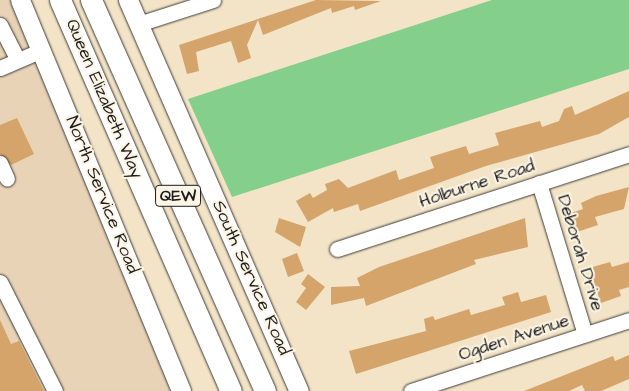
<!DOCTYPE html>
<html>
<head>
<meta charset="utf-8">
<style>
  body { margin:0 }
  #map { position:relative; width:629px; height:391px; overflow:hidden; background:#f3e4c7; font-family:"Architects Daughter",sans-serif }
  div>[style] { position:absolute }
  [style*='--x'] { left:calc(var(--x)*1px); top:calc(var(--y)*1px); width:calc(var(--w)*1px); rotate:calc(var(--a)*1deg) }
  .built>* { inset:0; background:#e9d3b7 }
  .green>* { inset:0; background:#85cf8c }
  .building>* { inset:0; background:#d4a46a }
  .roads { filter:drop-shadow(0 0 1px #3c3a36) drop-shadow(0 0 1px #3c3a36) }
  .minor>* { height:15px; margin:-7.5px; padding:0 7.5px; transform-origin:7.5px; border-radius:7.5px; background:#fff }
  .major>* { height:19px; margin:-9.5px; padding:0 9.5px; transform-origin:9.5px; border-radius:9.5px; background:#fff }
  .highway>* { height:21px; margin:-10.5px; padding:0 10.5px; transform-origin:10.5px; border-radius:10.5px; background:#fff }
  span { translate:-50% -50%; white-space:nowrap; text-align:center; line-height:1.15; -webkit-text-stroke:4px #fcf5e5; paint-order:stroke }
  .shield-label span { padding:1px 4px; background:#fcf5e5; border:1px solid; border-radius:4px; -webkit-text-stroke-width:0 }
  .shield-label { font-size:16px; color:#1c1c1c; font-weight:700 }
  .street-label { font-size:18px; color:#1c1c1c }
</style>
</head>
<body>
<div id="map">
  <div class="built">
    <div style="clip-path:polygon(0 0,13px 0,186px 391px,0 391px)"></div>
  </div>
  <div class="green">
    <div style="clip-path:polygon(492px 0,629px 0,629px 69px,232px 197px,188px 99px)"></div>
  </div>
  <div class="building">
    <div style="clip-path:polygon(316px 0,381px 1px,355px 10px,354px 6px,332px 13px,331px 8px,263px 35px,258px 20px,247px 45px,251px 58px,238px 63px,231px 41px,196px 52px,199px 71px,187px 74px,179px 45px)"></div>
    <div style="clip-path:polygon(629px 91px,629px 117px,599px 134px,486px 166px,360px 211px,358px 204px,334px 212px,333px 208px,308px 222px,296px 201px,310px 193px,313px 198px,327px 190px,325px 184px,339px 179px,348px 188px,396px 170px,399px 180px,434px 168px,430px 157px,466px 146px,469px 154px,499px 145px,495px 133px,540px 121px,542px 127px,559px 121px,564px 109px,572px 106px,575px 115px)"></div>
    <div style="clip-path:polygon(17px 118px,34px 154px,11px 165px,0 154px,0 125px)"></div>
    <div style="clip-path:polygon(629px 187px,624px 209px,595px 217px,598px 225px,574px 233px,568px 214px,583px 209px,581px 203px,596px 196px)"></div>
    <div style="clip-path:polygon(279px 218px,306px 227px,300px 247px,275px 232px)"></div>
    <div style="clip-path:polygon(525px 218px,528px 247px,474px 260px,476px 264px,366px 306px,364px 298px,331px 305px,331px 287px,360px 286px,357px 278px,379px 267px)"></div>
    <div style="clip-path:polygon(297px 253px,304px 271px,288px 277px,282px 259px)"></div>
    <div style="clip-path:polygon(610px 262px,612px 267px,629px 262px,629px 287px,619px 290px,621px 296px,601px 303px,589px 268px)"></div>
    <div style="clip-path:polygon(308px 274px,325px 287px,306px 310px,296px 302px,306px 288px,301px 284px)"></div>
    <div style="clip-path:polygon(518px 292px,521px 302px,546px 295px,551px 312px,356px 374px,349px 351px,426px 331px,424px 319px,433px 316px,435px 320px,469px 309px,471px 315px,505px 305px,502px 297px)"></div>
    <div style="clip-path:polygon(0 320px,11px 344px,19px 341px,44px 391px,0 391px)"></div>
    <div style="clip-path:polygon(629px 355px,629px 379px,601px 391px,585px 391px,582px 385px,569px 391px,524px 391px,613px 356px,615px 361px)"></div>
  </div>
  <div class="roads">
    <div class="minor">
      <div style="--x:138;--y:24;--w:79;--a:-17.7"></div>
      <div style="--x:0;--y:25;--w:39;--a:63"></div>
      <div style="--x:0;--y:68;--w:46;--a:-23.2"></div>
      <div style="--x:0;--y:163;--w:17;--a:66"></div>
      <div style="--x:539;--y:183;--w:158;--a:73.1"></div>
      <div style="--x:337;--y:249;--w:307;--a:-18"></div>
      <div style="--x:0;--y:282;--w:122;--a:63.2"></div>
      <div style="--x:411;--y:391;--w:229;--a:-18"></div>
    </div>
    <div class="major">
      <div style="--x:20;--y:0;--w:423;--a:67.6"></div>
      <div style="--x:128;--y:0;--w:427;--a:66.4"></div>
    </div>
    <div class="highway">
      <div style="--x:60;--y:0;--w:427;--a:66.4"></div>
      <div style="--x:91;--y:0;--w:428;--a:66"></div>
    </div>
  </div>
  <div class="shield-label">
    <span style="left:178px;top:196px">QEW</span>
  </div>
  <div class="street-label">
    <span style="left:104px;top:99px;rotate:67deg">Queen Elizabeth Way</span>
    <span style="left:477px;top:184px;rotate:-18deg">Holburne Road</span>
    <span style="left:102px;top:195px;rotate:68deg">North Service Road</span>
    <span style="left:580px;top:253px;rotate:73deg">Deborah Drive</span>
    <span style="left:251px;top:278px;rotate:66deg">South Service Road</span>
    <span style="left:514px;top:338px;rotate:-18deg">Ogden Avenue</span>
  </div>
</div>
</body>
</html>
